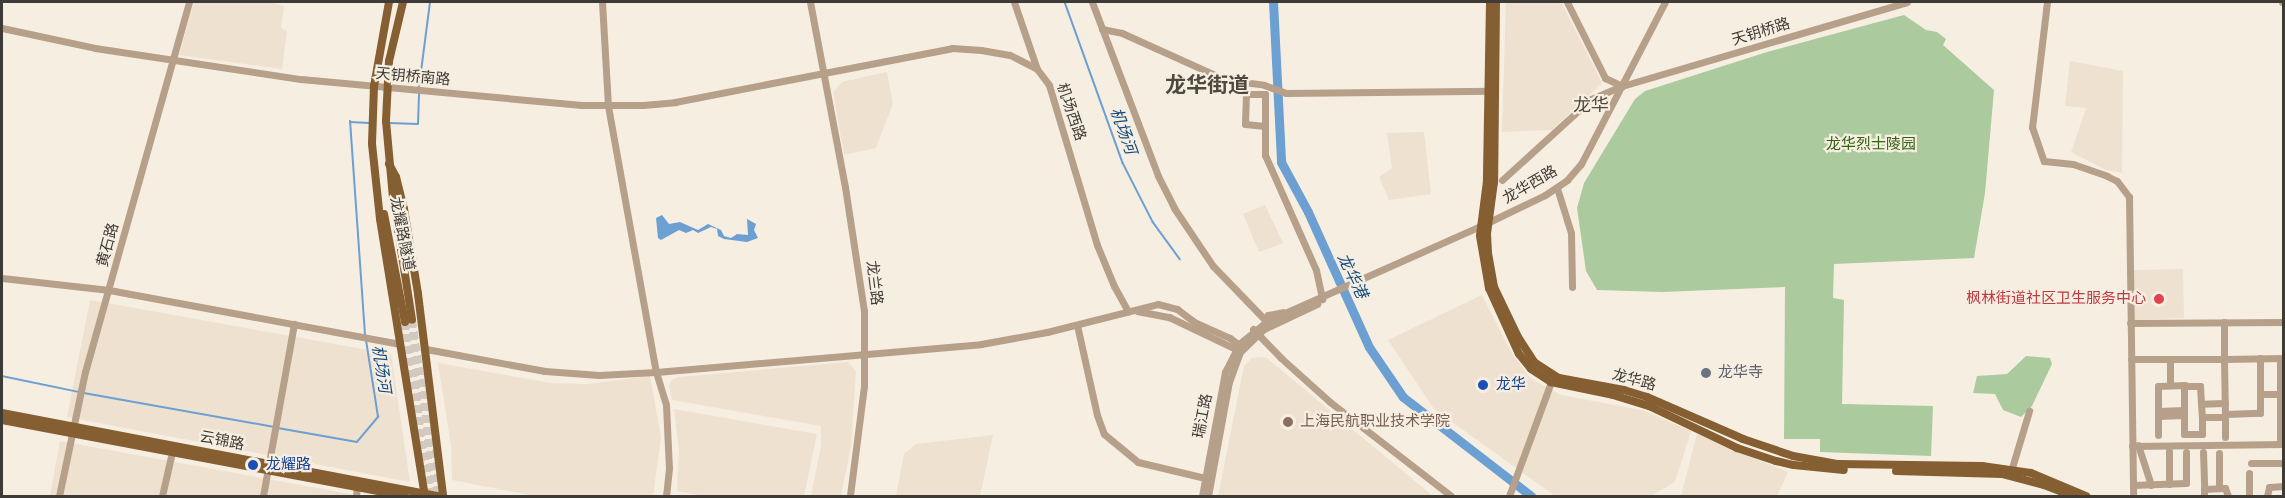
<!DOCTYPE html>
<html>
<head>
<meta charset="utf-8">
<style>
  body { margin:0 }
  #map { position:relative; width:2285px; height:498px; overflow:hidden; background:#f7eee2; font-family:"Fira Sans","Noto Sans SC",sans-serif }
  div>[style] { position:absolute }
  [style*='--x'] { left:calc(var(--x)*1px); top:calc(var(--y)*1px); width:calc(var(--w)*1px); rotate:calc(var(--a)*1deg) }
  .built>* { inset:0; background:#eee1cf }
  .green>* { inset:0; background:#abcb9e }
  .water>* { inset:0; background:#6c9fd2 }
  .stream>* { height:1.5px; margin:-0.75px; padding:0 0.75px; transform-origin:0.75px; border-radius:0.75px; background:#6c9fd2 }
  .river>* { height:9px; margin:-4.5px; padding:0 4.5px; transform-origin:4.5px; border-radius:4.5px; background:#6c9fd2 }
  .major-tunnel>* { height:8px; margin-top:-4px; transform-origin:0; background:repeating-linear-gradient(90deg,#d2cac0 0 8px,transparent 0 12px) }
  .minor>* { height:7px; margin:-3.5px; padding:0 3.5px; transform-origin:3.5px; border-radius:3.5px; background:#b7a089 }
  .major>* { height:8px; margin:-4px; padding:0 4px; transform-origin:4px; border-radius:4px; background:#855e31 }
  .dots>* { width:16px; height:16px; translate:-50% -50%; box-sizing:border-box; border:3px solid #f7eee2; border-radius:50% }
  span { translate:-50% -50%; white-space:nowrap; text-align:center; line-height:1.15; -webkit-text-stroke:4.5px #f7eee2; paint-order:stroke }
  .street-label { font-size:15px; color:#3e3b36 }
  .park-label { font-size:15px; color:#306310 }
  .health-label { font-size:15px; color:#be3a42 }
  .right { translate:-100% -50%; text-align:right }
  .worship-label { font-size:15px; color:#5b616d }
  .left { translate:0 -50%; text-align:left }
  .transit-label { font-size:15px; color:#164399 }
  .education-label { font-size:15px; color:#785e54 }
  .water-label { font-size:16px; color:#144c7d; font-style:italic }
  .quarter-label { font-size:18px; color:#4e483e }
  .district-label { font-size:21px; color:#4e483e; font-weight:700 }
  .frame { position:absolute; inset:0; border:3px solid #3e3b36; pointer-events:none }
</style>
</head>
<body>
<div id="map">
  <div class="built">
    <div style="clip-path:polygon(194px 2px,270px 2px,284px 6px,281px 28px,287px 31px,282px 69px,179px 55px)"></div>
    <div style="clip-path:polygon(1506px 2px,1561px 2px,1602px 83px,1552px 130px,1502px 132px)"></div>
    <div style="clip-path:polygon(2070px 61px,2123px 71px,2122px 173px,2106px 170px,2071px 152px,2086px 108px,2065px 106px)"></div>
    <div style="clip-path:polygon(887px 72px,893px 104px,876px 148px,844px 155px,833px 92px,842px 82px)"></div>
    <div style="clip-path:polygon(1424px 132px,1431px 194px,1389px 200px,1379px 177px,1392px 168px,1387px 133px)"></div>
    <div style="clip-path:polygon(1265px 205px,1283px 243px,1259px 252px,1243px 214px)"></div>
    <div style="clip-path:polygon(2183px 269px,2184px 318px,2134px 320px,2134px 270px)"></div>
    <div style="clip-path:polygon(1482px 295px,1511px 352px,1530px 378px,1561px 395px,1642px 410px,1691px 431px,1675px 482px,1651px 496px,1555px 496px,1434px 409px,1388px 340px)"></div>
    <div style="clip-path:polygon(90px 300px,391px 354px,410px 482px,67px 417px)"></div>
    <div style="clip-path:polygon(1263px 357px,1268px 359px,1433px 496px,1218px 496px,1244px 366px,1252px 358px)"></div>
    <div style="clip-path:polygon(848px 362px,856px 371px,851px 446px,841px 496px,811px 496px,821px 446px,821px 426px,672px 400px,669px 386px,672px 380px,678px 377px)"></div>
    <div style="clip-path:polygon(438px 363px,551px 383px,587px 384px,650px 376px,661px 437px,653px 496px,535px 496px,452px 480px,451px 446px)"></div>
    <div style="clip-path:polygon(674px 409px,817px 434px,804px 496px,704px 496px,677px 491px,679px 451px)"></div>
    <div style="clip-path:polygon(1697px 434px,1788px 472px,1777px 496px,1681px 496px)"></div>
    <div style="clip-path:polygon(993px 435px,980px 496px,896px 496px,904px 454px,916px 444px)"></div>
    <div style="clip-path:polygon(60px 441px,361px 496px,50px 496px)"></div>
  </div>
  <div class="green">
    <div style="clip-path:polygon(1904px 15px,1926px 30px,1937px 32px,1946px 39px,1943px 45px,1994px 90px,1985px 193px,1974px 258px,1834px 264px,1833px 298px,1844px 300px,1842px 404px,1933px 406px,1931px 456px,1820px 452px,1820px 439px,1784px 439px,1785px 287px,1662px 292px,1597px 290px,1586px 271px,1577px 208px,1584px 183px,1635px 99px,1645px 91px,1767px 52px)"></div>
    <div style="clip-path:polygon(2026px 356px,2050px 358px,2052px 364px,2032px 406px,2021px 417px,2003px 410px,1995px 394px,1973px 393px,1977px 376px,2007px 374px)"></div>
  </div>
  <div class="water">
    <div style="clip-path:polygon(662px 215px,669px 224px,680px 222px,698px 230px,708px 224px,721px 230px,724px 236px,731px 238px,737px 234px,748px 235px,747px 219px,756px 224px,754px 230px,758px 238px,747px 242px,724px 239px,718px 236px,717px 229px,711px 227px,698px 233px,693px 230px,686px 233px,679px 230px,661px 240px,658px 238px,656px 218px)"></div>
  </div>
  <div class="stream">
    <div style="--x:1065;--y:2;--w:171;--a:70.2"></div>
    <div style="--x:1123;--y:163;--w:66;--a:63"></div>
    <div style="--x:1153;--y:222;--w:46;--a:53.9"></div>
    <div style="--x:419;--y:87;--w:86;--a:-82.6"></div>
    <div style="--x:389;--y:123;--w:29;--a:2"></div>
    <div style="--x:418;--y:124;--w:32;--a:-88"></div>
    <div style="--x:365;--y:335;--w:214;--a:-94"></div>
    <div style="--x:350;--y:122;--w:19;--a:3"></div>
    <div style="--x:2;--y:376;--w:79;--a:11.7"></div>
    <div style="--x:84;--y:393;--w:193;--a:10.1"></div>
    <div style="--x:278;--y:428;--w:80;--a:10"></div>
    <div style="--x:357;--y:442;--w:33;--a:-50"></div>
    <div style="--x:378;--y:417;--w:78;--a:-98.9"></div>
  </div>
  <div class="river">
    <div style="--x:1273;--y:2;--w:160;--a:87.1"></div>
    <div style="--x:1281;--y:162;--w:57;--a:61.6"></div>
    <div style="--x:1308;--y:212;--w:148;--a:65.7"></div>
    <div style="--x:1369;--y:347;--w:60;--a:55.8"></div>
    <div style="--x:1403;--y:397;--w:162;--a:37.7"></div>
  </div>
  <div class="major-tunnel">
    <div style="--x:412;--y:320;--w:178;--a:81.9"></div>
    <div style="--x:405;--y:322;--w:176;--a:81.8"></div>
  </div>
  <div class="minor">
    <div style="--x:602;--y:2;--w:104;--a:86.7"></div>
    <div style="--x:608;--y:106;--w:270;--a:79.8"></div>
    <div style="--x:656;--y:372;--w:34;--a:73"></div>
    <div style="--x:666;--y:405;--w:63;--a:87.3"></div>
    <div style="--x:669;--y:468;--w:28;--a:96"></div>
    <div style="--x:810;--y:2;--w:188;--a:79.3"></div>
    <div style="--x:845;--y:187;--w:125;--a:81.3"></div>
    <div style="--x:864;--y:311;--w:75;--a:90"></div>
    <div style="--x:864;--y:386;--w:111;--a:97.3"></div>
    <div style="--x:1014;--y:2;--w:71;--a:71.1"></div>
    <div style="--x:1092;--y:2;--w:186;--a:69.2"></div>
    <div style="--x:1158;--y:176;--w:36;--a:63"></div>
    <div style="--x:1174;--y:208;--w:70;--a:56.1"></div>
    <div style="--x:1213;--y:266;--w:83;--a:46"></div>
    <div style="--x:1567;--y:2;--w:85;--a:63.4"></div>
    <div style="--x:1605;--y:78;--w:19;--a:25"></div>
    <div style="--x:2047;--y:2;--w:126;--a:96.8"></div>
    <div style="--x:2032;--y:127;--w:36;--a:71"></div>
    <div style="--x:2044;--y:161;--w:29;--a:6"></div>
    <div style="--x:2073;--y:164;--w:36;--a:19"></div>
    <div style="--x:2107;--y:176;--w:11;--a:27"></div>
    <div style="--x:2117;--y:181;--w:20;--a:53"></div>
    <div style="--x:2129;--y:197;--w:299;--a:89.2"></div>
    <div style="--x:2282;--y:2;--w:2;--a:0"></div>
    <div style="--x:2;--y:28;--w:95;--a:12.1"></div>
    <div style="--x:95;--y:48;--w:208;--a:8.6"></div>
    <div style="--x:301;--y:79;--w:282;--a:5.3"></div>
    <div style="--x:582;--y:105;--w:61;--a:0"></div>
    <div style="--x:643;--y:105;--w:32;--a:-5"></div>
    <div style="--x:675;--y:102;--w:282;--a:-11"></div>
    <div style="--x:952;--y:48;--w:29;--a:4"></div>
    <div style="--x:981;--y:50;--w:29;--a:10"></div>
    <div style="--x:1010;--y:55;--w:30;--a:27"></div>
    <div style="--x:1037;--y:69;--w:20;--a:53"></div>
    <div style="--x:1049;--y:85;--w:167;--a:73.3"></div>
    <div style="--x:1097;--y:245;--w:44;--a:67.5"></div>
    <div style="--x:1114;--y:286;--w:29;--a:61"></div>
    <div style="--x:1102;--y:29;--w:20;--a:11"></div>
    <div style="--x:1122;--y:33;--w:114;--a:24.3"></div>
    <div style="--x:1226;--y:80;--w:38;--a:7"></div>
    <div style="--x:1264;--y:85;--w:23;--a:20"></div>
    <div style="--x:1286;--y:93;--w:206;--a:-0.6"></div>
    <div style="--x:1265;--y:126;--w:32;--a:-90"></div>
    <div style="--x:1265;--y:94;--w:19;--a:180"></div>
    <div style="--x:1246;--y:94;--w:30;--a:92"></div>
    <div style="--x:1245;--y:124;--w:20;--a:6"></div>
    <div style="--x:1265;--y:126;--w:29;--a:90"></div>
    <div style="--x:1265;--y:155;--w:126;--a:66.1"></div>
    <div style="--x:1316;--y:270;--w:30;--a:78"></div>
    <div style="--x:1502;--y:180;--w:120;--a:-42.3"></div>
    <div style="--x:1591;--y:99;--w:34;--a:-23"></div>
    <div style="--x:1622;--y:86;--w:297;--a:-16.4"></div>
    <div style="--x:1557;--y:188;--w:47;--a:72.7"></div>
    <div style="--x:1571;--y:233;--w:54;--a:88.9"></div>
    <div style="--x:2;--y:278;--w:108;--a:6.4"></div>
    <div style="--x:109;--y:290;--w:296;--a:10.5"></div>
    <div style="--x:1137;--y:311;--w:33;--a:11"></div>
    <div style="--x:1169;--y:317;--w:76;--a:25.6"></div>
    <div style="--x:1267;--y:321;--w:6;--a:-81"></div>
    <div style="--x:1268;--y:315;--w:15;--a:-11"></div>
    <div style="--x:2224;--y:322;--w:37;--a:90"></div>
    <div style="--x:2224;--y:359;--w:60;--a:-1"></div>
    <div style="--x:2130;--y:323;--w:154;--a:-0.4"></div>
    <div style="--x:1077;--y:325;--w:92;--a:77.5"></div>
    <div style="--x:1097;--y:415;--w:20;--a:70"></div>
    <div style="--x:1104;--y:434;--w:44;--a:39.5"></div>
    <div style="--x:1138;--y:462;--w:69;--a:13.4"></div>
    <div style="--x:1253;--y:329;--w:40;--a:46"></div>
    <div style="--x:1281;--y:358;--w:66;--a:41.9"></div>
    <div style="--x:1330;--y:402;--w:153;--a:37.8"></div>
    <div style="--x:426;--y:349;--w:121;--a:10.5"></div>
    <div style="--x:545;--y:371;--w:54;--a:4.2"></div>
    <div style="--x:599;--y:375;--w:57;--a:-3"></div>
    <div style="--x:656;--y:372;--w:326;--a:-4.9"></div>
    <div style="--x:981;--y:344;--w:67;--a:-10.3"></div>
    <div style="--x:1047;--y:332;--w:114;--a:-14.2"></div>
    <div style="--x:1158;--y:304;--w:20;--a:15"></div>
    <div style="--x:1177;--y:309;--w:21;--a:37"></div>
    <div style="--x:1194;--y:322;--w:39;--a:24"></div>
    <div style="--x:1230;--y:338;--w:16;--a:38"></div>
    <div style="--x:2280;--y:358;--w:81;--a:90"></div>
    <div style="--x:2131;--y:359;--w:93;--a:0"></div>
    <div style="--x:2224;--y:359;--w:55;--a:89"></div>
    <div style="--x:2225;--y:414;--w:35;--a:-2"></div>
    <div style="--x:2260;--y:413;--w:55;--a:-90"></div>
    <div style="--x:2170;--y:384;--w:25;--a:-90"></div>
    <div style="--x:2260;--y:394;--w:22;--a:0"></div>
    <div style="--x:2225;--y:403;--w:24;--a:178"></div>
    <div style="--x:2201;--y:404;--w:13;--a:86"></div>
    <div style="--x:2202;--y:417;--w:23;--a:0"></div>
    <div style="--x:2201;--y:404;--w:18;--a:-93"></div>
    <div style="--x:2200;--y:386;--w:16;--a:180"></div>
    <div style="--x:2184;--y:386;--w:48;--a:90"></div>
    <div style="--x:2184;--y:434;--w:18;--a:0"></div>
    <div style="--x:2202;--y:434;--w:17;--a:-90"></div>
    <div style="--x:2158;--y:411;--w:26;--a:-2"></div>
    <div style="--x:2225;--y:414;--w:23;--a:90"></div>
    <div style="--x:2158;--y:416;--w:26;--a:-2"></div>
    <div style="--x:2158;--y:435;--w:49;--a:-90"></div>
    <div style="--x:2158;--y:386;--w:27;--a:-2"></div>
    <div style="--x:2138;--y:445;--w:42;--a:72"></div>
    <div style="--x:2132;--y:446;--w:152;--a:-0.8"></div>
    <div style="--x:2169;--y:451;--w:33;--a:90"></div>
    <div style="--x:2203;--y:452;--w:37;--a:88"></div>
    <div style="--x:2219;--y:453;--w:35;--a:90"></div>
    <div style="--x:2251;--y:463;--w:33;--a:0"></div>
    <div style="--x:2011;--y:471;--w:63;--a:-73.3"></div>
    <div style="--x:2249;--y:473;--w:23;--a:90"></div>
    <div style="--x:2133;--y:485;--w:53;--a:-2.2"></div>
    <div style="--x:2186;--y:483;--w:31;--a:-90"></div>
    <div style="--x:59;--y:496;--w:127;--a:-78.2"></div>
    <div style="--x:85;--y:372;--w:384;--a:-74.3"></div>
    <div style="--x:162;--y:496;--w:45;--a:-77.2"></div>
    <div style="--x:263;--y:496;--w:175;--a:-79.8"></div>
    <div style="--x:356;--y:496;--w:9;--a:-84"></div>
    <div style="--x:1202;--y:496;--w:126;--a:-79.5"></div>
    <div style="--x:1225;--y:372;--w:31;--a:-63"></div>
    <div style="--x:1239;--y:344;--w:36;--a:-39"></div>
    <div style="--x:1267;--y:321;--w:243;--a:-24"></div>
    <div style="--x:1489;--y:222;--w:62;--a:-25.7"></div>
    <div style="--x:1545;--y:195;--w:27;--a:-34"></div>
    <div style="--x:1567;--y:180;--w:21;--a:-49"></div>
    <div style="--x:1581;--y:164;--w:182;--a:-62.6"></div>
    <div style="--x:1208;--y:496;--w:116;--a:-79.6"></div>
    <div style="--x:1229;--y:382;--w:32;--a:-70"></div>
    <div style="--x:1240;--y:352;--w:33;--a:-44"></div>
    <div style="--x:1264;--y:329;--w:59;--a:-25.3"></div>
    <div style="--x:1509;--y:496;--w:121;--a:-69.8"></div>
    <div style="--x:2204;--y:496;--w:7;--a:-90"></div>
    <div style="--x:2204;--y:489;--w:21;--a:-3"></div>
    <div style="--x:2225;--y:488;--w:9;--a:69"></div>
    <div style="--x:2267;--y:496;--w:9;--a:-77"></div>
    <div style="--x:2269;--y:487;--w:15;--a:-4"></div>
  </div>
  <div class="major">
    <div style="--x:389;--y:2;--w:85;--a:100.1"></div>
    <div style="--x:374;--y:86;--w:58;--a:92"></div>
    <div style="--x:372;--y:144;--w:75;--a:83.9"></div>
    <div style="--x:380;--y:219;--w:281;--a:80.8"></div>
    <div style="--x:403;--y:2;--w:61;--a:103.3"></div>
    <div style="--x:389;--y:61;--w:60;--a:92.9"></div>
    <div style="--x:386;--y:121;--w:77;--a:84.8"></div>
    <div style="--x:393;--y:198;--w:123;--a:81.1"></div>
    <div style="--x:1490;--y:2;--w:179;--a:91"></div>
    <div style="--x:1487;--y:181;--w:55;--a:97.3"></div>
    <div style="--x:1480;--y:236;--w:53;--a:80.2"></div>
    <div style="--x:1489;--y:288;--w:72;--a:65.6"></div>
    <div style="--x:1519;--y:354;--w:19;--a:51"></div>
    <div style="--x:1531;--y:369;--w:24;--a:33"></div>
    <div style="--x:1551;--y:382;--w:63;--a:11.8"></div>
    <div style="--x:1613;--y:395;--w:38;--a:17"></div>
    <div style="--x:1649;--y:406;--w:98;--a:25.5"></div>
    <div style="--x:1737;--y:448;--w:41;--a:18.4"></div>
    <div style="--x:1776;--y:461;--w:18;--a:13"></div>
    <div style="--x:1794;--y:465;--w:50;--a:5.7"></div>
    <div style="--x:1496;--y:2;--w:180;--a:90.6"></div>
    <div style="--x:1494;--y:182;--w:52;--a:97.7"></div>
    <div style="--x:1487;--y:234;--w:19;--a:87"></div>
    <div style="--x:1488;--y:253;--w:35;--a:80"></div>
    <div style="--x:1494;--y:287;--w:55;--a:64.4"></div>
    <div style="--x:1518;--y:337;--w:30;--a:57"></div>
    <div style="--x:1534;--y:362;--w:30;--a:33"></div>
    <div style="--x:1559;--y:378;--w:66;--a:10.5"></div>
    <div style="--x:1624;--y:390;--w:24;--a:17"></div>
    <div style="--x:1647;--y:397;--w:105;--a:23.6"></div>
    <div style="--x:1743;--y:439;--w:53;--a:18.8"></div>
    <div style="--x:1793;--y:456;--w:46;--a:10.1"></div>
    <div style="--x:1838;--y:464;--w:144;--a:0.8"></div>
    <div style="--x:1982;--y:466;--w:49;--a:8.1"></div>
    <div style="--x:2031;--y:473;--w:60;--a:22.7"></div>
    <div style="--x:389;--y:164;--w:15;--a:62"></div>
    <div style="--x:396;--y:177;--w:33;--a:76"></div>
    <div style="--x:404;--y:209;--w:86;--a:80.6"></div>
    <div style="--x:418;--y:294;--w:204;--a:82.9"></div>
    <div style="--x:384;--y:214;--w:110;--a:79"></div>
    <div style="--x:2;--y:413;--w:444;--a:10.8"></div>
    <div style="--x:2;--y:420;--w:410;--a:10.7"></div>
    <div style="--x:1896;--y:471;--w:106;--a:1.6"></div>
    <div style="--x:2002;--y:474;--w:43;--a:14.7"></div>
    <div style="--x:2044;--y:485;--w:30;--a:21"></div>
  </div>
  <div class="dots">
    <div style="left:2159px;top:299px;background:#e0444e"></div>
    <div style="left:1706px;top:373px;background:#6b7280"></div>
    <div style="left:1483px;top:385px;background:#1a4fb4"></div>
    <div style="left:1288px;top:422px;background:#8d6e63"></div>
    <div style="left:253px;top:465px;background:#1a4fb4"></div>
  </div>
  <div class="street-label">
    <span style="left:1761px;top:32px;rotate:-17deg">天钥桥路</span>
    <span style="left:413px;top:77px;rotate:5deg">天钥桥南路</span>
    <span style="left:1071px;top:112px;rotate:71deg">机场西路</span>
    <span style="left:1530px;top:185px;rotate:-30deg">龙华西路</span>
    <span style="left:402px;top:234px;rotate:79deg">龙耀路隧道</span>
    <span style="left:108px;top:245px;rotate:-75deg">黄石路</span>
    <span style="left:874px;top:283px;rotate:83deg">龙兰路</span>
    <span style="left:1634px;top:380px;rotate:15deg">龙华路</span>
    <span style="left:1203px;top:416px;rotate:-79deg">瑞江路</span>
    <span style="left:222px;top:441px;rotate:11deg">云锦路</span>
  </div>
  <div class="park-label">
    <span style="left:1871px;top:145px">龙华烈士陵园</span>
  </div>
  <div class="health-label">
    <span class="right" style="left:2146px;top:299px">枫林街道社区卫生服务中心</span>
  </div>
  <div class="worship-label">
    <span class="left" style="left:1718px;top:373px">龙华寺</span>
  </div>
  <div class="transit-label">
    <span class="left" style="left:1496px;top:385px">龙华</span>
    <span class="left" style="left:266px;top:465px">龙耀路</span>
  </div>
  <div class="education-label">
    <span class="left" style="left:1300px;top:422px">上海民航职业技术学院</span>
  </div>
  <div class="water-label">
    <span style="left:1123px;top:131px;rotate:70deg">机场河</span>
    <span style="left:1352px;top:276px;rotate:64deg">龙华港</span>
    <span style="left:381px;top:369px;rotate:81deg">机场河</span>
  </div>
  <div class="quarter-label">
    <span style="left:1591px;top:105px">龙华</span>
  </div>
  <div class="district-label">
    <span style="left:1207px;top:85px">龙华街道</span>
  </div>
  <div class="frame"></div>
</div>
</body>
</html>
